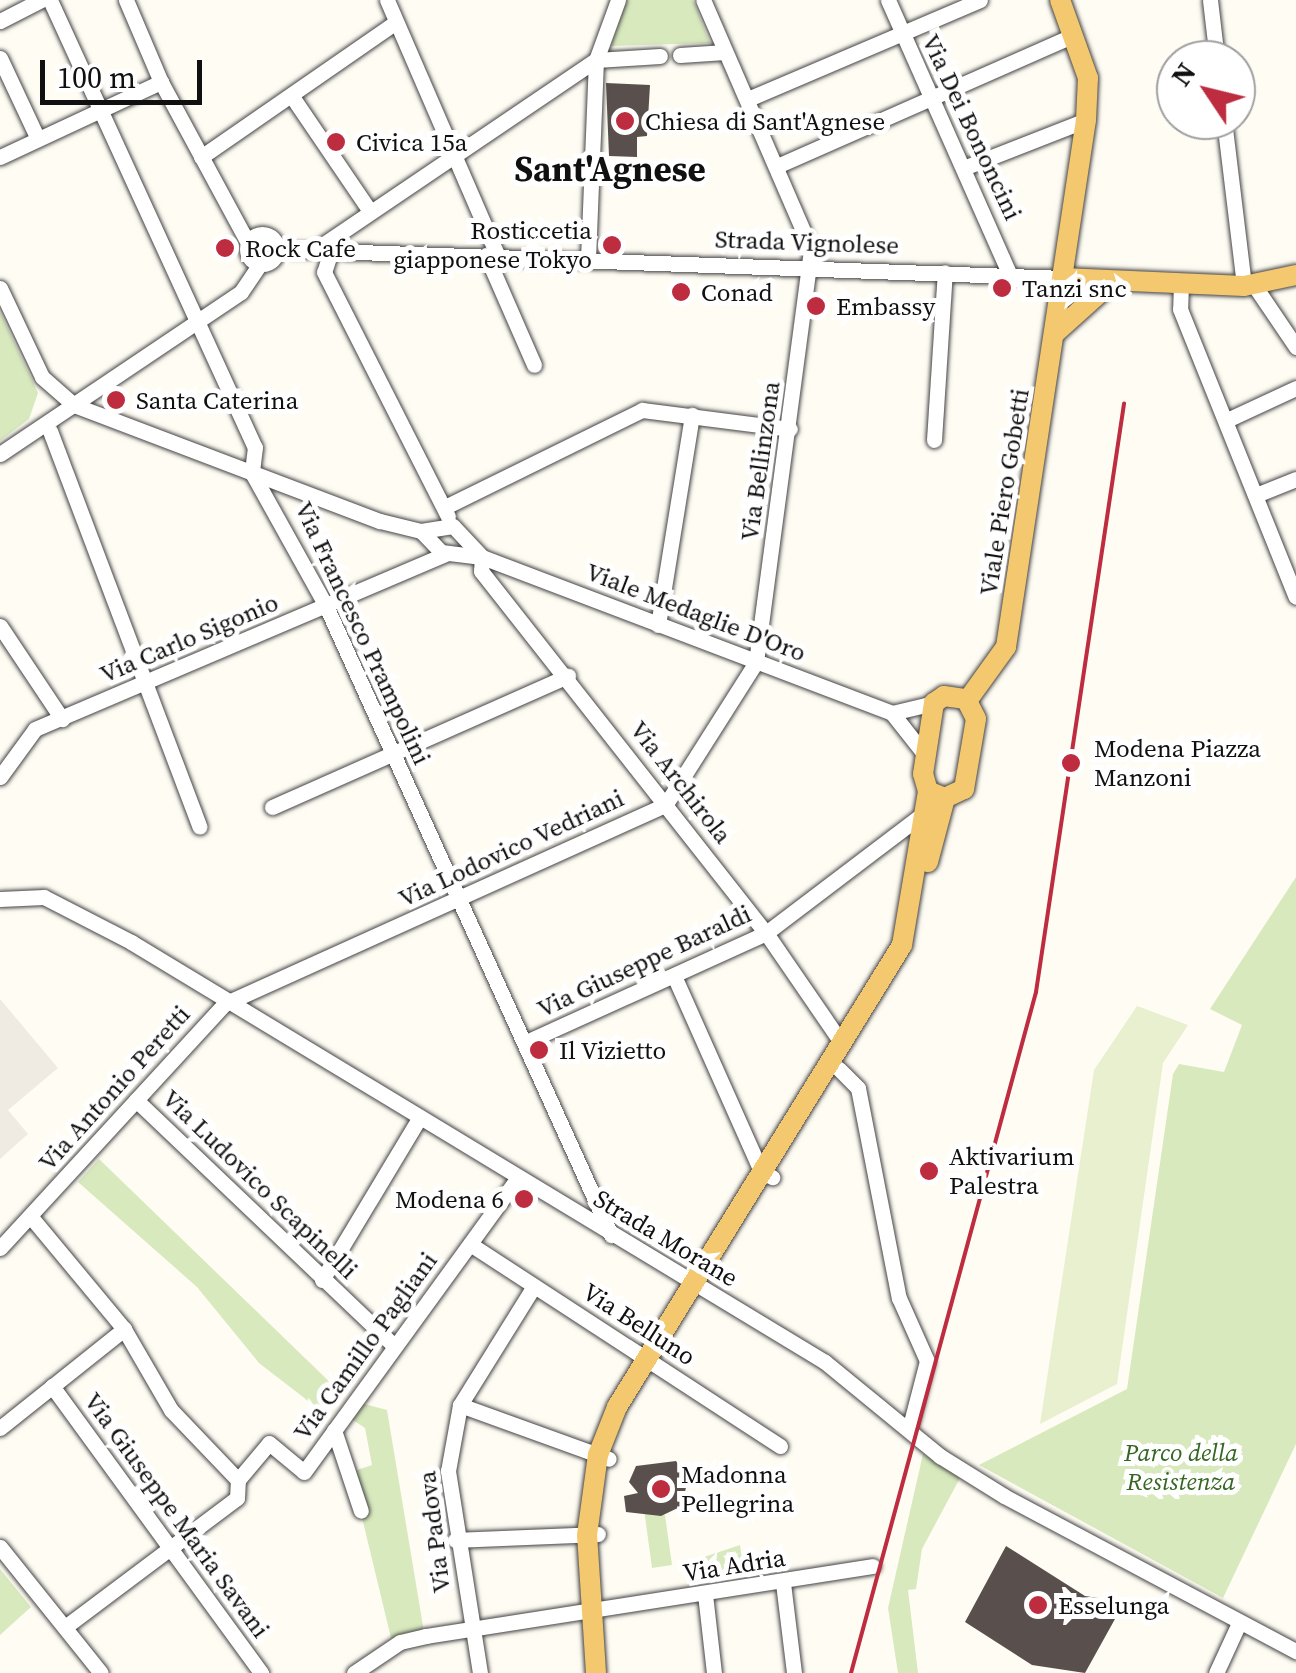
<!DOCTYPE html>
<html>
<head>
<meta charset="utf-8">
<style>
  body { margin:0 }
  #map { position:relative; width:1296px; height:1673px; overflow:hidden; background:#fffcf4; font-family:"Source Serif 4",serif }
  div>[style] { position:absolute }
  [style*='--x'] { left:calc(var(--x)*1px); top:calc(var(--y)*1px); width:calc(var(--w)*1px); rotate:calc(var(--a)*1deg) }
  .green>* { inset:0; background:#d8e9be }
  .pitch>* { inset:0; background:#e8f0cf }
  .plaza>* { inset:0; background:#f0ebe2 }
  .building>* { inset:0; background:#59504d }
  .roads { filter:drop-shadow(0 0 2px #434343) drop-shadow(0 0 2px #434343) }
  .minor>* { height:15px; margin:-7.5px; padding:0 7.5px; transform-origin:7.5px; border-radius:7.5px; background:#fff }
  .minor>.ring { margin:-7.5px; padding:0; box-sizing:content-box; background:none; border:15px solid #fff; border-radius:50% }
  .major>* { height:20px; margin:-10px; padding:0 10px; transform-origin:10px; border-radius:10px; background:#f4c86f }
  .rail>* { height:4px; margin:-2px; padding:0 2px; transform-origin:2px; border-radius:2px; background:#bd2c3f }
  .dots>* { width:28px; height:28px; translate:-50% -50%; box-sizing:border-box; border:5px solid #fff; border-radius:50% }
  span { translate:-50% -50%; white-space:nowrap; text-align:center; line-height:1.15; -webkit-text-stroke:10px #fff; paint-order:stroke }
  .poi-label { font-size:25px; color:#101010 }
  .left { translate:0 -50%; text-align:left }
  .right { translate:-100% -50%; text-align:right }
  .street-label { font-size:25px; color:#101010 }
  .park-label { font-size:25px; color:#366722; font-style:italic }
  .district-label { font-size:35px; color:#101010; font-weight:700 }
  .north { position:absolute; left:1156px; top:40px; width:100px; height:100px; box-sizing:border-box; background:#fff; border:2px solid #9f9f9f; border-radius:50%; rotate:305deg; font-size:28px; font-weight:700; line-height:40px; text-align:center; color:#101010 }
  .north::after { content:''; display:block; margin:auto; width:35px; height:45px; background:#bd2c3f; clip-path:polygon(50% 0,100% 100%,50% 72%,0 100%) }
  .scale { position:absolute; left:40px; top:60px; width:162px; height:45px; box-sizing:border-box; border:5px solid #101010; border-top:0; padding-left:12px; font-size:30px; line-height:35px; white-space:nowrap; color:#101010; -webkit-text-stroke:8px #fff; paint-order:stroke }
</style>
</head>
<body>
<div id="map">
  <div class="green">
    <div style="clip-path:polygon(627px 0,693px 0,710px 43px,611px 46px)"></div>
    <div style="clip-path:polygon(0 312px,38px 393px,29px 419px,0 441px)"></div>
    <div style="clip-path:polygon(1296px 877px,1296px 1444px,1223px 1598px,979px 1465px,1127px 1389px,1173px 1074px,1179px 1064px,1224px 1072px,1242px 1025px,1210px 1009px)"></div>
    <div style="clip-path:polygon(99px 1159px,340px 1392px,325px 1414px,259px 1363px,197px 1287px,78px 1182px)"></div>
    <div style="clip-path:polygon(357px 1402px,387px 1410px,424px 1632px,391px 1638px,351px 1472px,372px 1465px,365px 1428px,350px 1418px)"></div>
    <div style="clip-path:polygon(923px 1454px,960px 1478px,922px 1549px,916px 1589px,908px 1590px,918px 1673px,898px 1673px,888px 1608px)"></div>
    <div style="clip-path:polygon(644px 1509px,665px 1515px,672px 1565px,652px 1568px)"></div>
    <div style="clip-path:polygon(740px 1545px,744px 1573px,698px 1581px,695px 1560px)"></div>
    <div style="clip-path:polygon(0 1569px,31px 1607px,0 1635px)"></div>
  </div>
  <div class="pitch">
    <div style="clip-path:polygon(1137px 1006px,1188px 1025px,1163px 1063px,1117px 1384px,1040px 1424px,1094px 1070px)"></div>
  </div>
  <div class="plaza">
    <div style="clip-path:polygon(0 999px,58px 1068px,8px 1110px,28px 1134px,0 1159px)"></div>
  </div>
  <div class="building">
    <div style="clip-path:polygon(606px 83px,650px 85px,647px 136px,637px 137px,637px 157px,609px 156px)"></div>
    <div style="clip-path:polygon(676px 1461px,688px 1478px,682px 1506px,661px 1516px,626px 1512px,624px 1496px,638px 1493px,629px 1482px,636px 1466px)"></div>
    <div style="clip-path:polygon(1006px 1546px,1085px 1596px,1105px 1599px,1099px 1610px,1115px 1619px,1085px 1673px,1032px 1665px,965px 1622px)"></div>
  </div>
  <div class="roads">
    <div class="minor">
      <div style="--x:50;--y:0;--w:492;--a:65.4"></div>
      <div style="--x:255;--y:447;--w:26;--a:97"></div>
      <div style="--x:252;--y:473;--w:152;--a:60.9"></div>
      <div style="--x:326;--y:606;--w:691;--a:65.62"></div>
      <div style="--x:126;--y:0;--w:89;--a:66.9"></div>
      <div style="--x:161;--y:82;--w:183;--a:61.6"></div>
      <div style="--x:387;--y:0;--w:279;--a:66.6"></div>
      <div style="--x:618;--y:0;--w:64;--a:110.1"></div>
      <div style="--x:596;--y:60;--w:64;--a:-3.6"></div>
      <div style="--x:888;--y:0;--w:301;--a:66.1"></div>
      <div style="--x:1210;--y:0;--w:60;--a:83.3"></div>
      <div style="--x:0;--y:21;--w:46;--a:-27.1"></div>
      <div style="--x:680;--y:55;--w:45;--a:-3.8"></div>
      <div style="--x:0;--y:58;--w:89;--a:64.9"></div>
      <div style="--x:293;--y:98;--w:135;--a:55.8"></div>
      <div style="--x:748;--y:99;--w:252;--a:-23.1"></div>
      <div style="--x:1224;--y:120;--w:167;--a:83.1"></div>
      <div style="--x:0;--y:157;--w:178;--a:-25"></div>
      <div style="--x:201;--y:157;--w:237;--a:-34.7"></div>
      <div style="--x:777;--y:166;--w:325;--a:-23.8"></div>
      <div style="--x:966;--y:167;--w:129;--a:-21.4"></div>
      <div class="ring" style="left:247px;top:234px;width:15px;height:15px"></div>
      <div style="--x:277;--y:249;--w:787;--a:2.11"></div>
      <div style="--x:315;--y:250;--w:339;--a:-34.1"></div>
      <div style="--x:331;--y:251;--w:22;--a:108"></div>
      <div style="--x:324;--y:272;--w:274;--a:63.1"></div>
      <div style="--x:486;--y:255;--w:120;--a:66.4"></div>
      <div style="--x:588;--y:259;--w:199;--a:-87.7"></div>
      <div style="--x:1181;--y:284;--w:25;--a:92"></div>
      <div style="--x:1180;--y:309;--w:310;--a:68.1"></div>
      <div style="--x:1254;--y:285;--w:75;--a:55.9"></div>
      <div style="--x:0;--y:288;--w:98;--a:64.7"></div>
      <div style="--x:42;--y:377;--w:43;--a:41.2"></div>
      <div style="--x:74;--y:405;--w:327;--a:20.8"></div>
      <div style="--x:380;--y:521;--w:42;--a:13.7"></div>
      <div style="--x:421;--y:531;--w:32;--a:-9"></div>
      <div style="--x:453;--y:526;--w:42;--a:46.9"></div>
      <div style="--x:1227;--y:420;--w:76;--a:-24.9"></div>
      <div style="--x:50;--y:431;--w:423;--a:69.3"></div>
      <div style="--x:934;--y:440;--w:168;--a:-86.3"></div>
      <div style="--x:0;--y:454;--w:290;--a:-33.9"></div>
      <div style="--x:241;--y:292;--w:32;--a:-56"></div>
      <div style="--x:1256;--y:495;--w:43;--a:-21.8"></div>
      <div style="--x:445;--y:507;--w:220;--a:-26.2"></div>
      <div style="--x:642;--y:410;--w:149;--a:7.3"></div>
      <div style="--x:421;--y:531;--w:29;--a:46"></div>
      <div style="--x:441;--y:552;--w:41;--a:7"></div>
      <div style="--x:482;--y:557;--w:439;--a:20.8"></div>
      <div style="--x:892;--y:713;--w:53;--a:51.8"></div>
      <div style="--x:482;--y:557;--w:14;--a:94"></div>
      <div style="--x:481;--y:571;--w:461;--a:51.8"></div>
      <div style="--x:766;--y:933;--w:132;--a:55.5"></div>
      <div style="--x:658;--y:625;--w:213;--a:-80.8"></div>
      <div style="--x:0;--y:626;--w:112;--a:56.3"></div>
      <div style="--x:892;--y:713;--w:43;--a:-13.4"></div>
      <div style="--x:0;--y:777;--w:59;--a:-53.9"></div>
      <div style="--x:35;--y:729;--w:448;--a:-23.1"></div>
      <div style="--x:272;--y:807;--w:324;--a:-23.9"></div>
      <div style="--x:0;--y:899;--w:44;--a:-2.6"></div>
      <div style="--x:44;--y:897;--w:98;--a:27.3"></div>
      <div style="--x:131;--y:942;--w:811;--a:31.18"></div>
      <div style="--x:825;--y:1362;--w:149;--a:39.3"></div>
      <div style="--x:940;--y:1456;--w:75;--a:32"></div>
      <div style="--x:1004;--y:1496;--w:331;--a:28"></div>
      <div style="--x:675;--y:978;--w:211;--a:66"></div>
      <div style="--x:761;--y:1171;--w:13;--a:29"></div>
      <div style="--x:526;--y:1042;--w:264;--a:-24.4"></div>
      <div style="--x:766;--y:933;--w:198;--a:-37.2"></div>
      <div style="--x:839;--y:1069;--w:27;--a:45"></div>
      <div style="--x:858;--y:1088;--w:214;--a:79"></div>
      <div style="--x:899;--y:1298;--w:69;--a:66"></div>
      <div style="--x:927;--y:1361;--w:71;--a:104.6"></div>
      <div style="--x:136;--y:1100;--w:355;--a:43.6"></div>
      <div style="--x:31;--y:1217;--w:146;--a:50.3"></div>
      <div style="--x:124;--y:1329;--w:94;--a:59.9"></div>
      <div style="--x:171;--y:1410;--w:97;--a:46.3"></div>
      <div style="--x:470;--y:1244;--w:370;--a:33.1"></div>
      <div style="--x:0;--y:1248;--w:331;--a:-47.4"></div>
      <div style="--x:224;--y:1004;--w:485;--a:-24.3"></div>
      <div style="--x:666;--y:804;--w:168;--a:-57.6"></div>
      <div style="--x:756;--y:662;--w:417;--a:-82.4"></div>
      <div style="--x:811;--y:249;--w:271;--a:-113.4"></div>
      <div style="--x:322;--y:1280;--w:190;--a:-59"></div>
      <div style="--x:52;--y:1386;--w:355;--a:53.9"></div>
      <div style="--x:460;--y:1405;--w:158;--a:19.9"></div>
      <div style="--x:0;--y:1428;--w:159;--a:-38.6"></div>
      <div style="--x:334;--y:1430;--w:85;--a:71.6"></div>
      <div style="--x:455;--y:1540;--w:143;--a:-2.4"></div>
      <div style="--x:0;--y:1547;--w:161;--a:51.3"></div>
      <div style="--x:783;--y:1583;--w:91;--a:83"></div>
      <div style="--x:705;--y:1594;--w:80;--a:83.5"></div>
      <div style="--x:65;--y:1627;--w:215;--a:-36.9"></div>
      <div style="--x:237;--y:1498;--w:18;--a:-87"></div>
      <div style="--x:238;--y:1480;--w:48;--a:-50"></div>
      <div style="--x:269;--y:1443;--w:45;--a:39.6"></div>
      <div style="--x:304;--y:1472;--w:362;--a:-54"></div>
      <div style="--x:354;--y:1673;--w:55;--a:-34"></div>
      <div style="--x:400;--y:1642;--w:27;--a:-13"></div>
      <div style="--x:426;--y:1636;--w:452;--a:-8.9"></div>
      <div style="--x:480;--y:1673;--w:205;--a:-99"></div>
      <div style="--x:448;--y:1471;--w:67;--a:-79.7"></div>
      <div style="--x:460;--y:1405;--w:140;--a:-58.1"></div>
      <div style="--x:1216;--y:1673;--w:55;--a:-65.3"></div>
    </div>
    <div class="major">
      <div style="--x:1063;--y:278;--w:181;--a:2.5"></div>
      <div style="--x:1244;--y:286;--w:53;--a:-11.9"></div>
      <div style="--x:1055;--y:333;--w:78;--a:-41.9"></div>
      <div style="--x:944;--y:696;--w:22;--a:8"></div>
      <div style="--x:966;--y:699;--w:22;--a:63"></div>
      <div style="--x:976;--y:719;--w:71;--a:99.7"></div>
      <div style="--x:964;--y:789;--w:21;--a:155"></div>
      <div style="--x:945;--y:798;--w:18;--a:-158"></div>
      <div style="--x:928;--y:791;--w:18;--a:-106"></div>
      <div style="--x:923;--y:774;--w:72;--a:-81.2"></div>
      <div style="--x:934;--y:703;--w:12;--a:-35"></div>
      <div style="--x:967;--y:701;--w:67;--a:-54.2"></div>
      <div style="--x:1006;--y:647;--w:533;--a:-81.37"></div>
      <div style="--x:1086;--y:120;--w:42;--a:-87.3"></div>
      <div style="--x:1088;--y:78;--w:83;--a:-109.7"></div>
      <div style="--x:928;--y:862;--w:66;--a:-75.1"></div>
      <div style="--x:596;--y:1673;--w:138;--a:-93.7"></div>
      <div style="--x:587;--y:1535;--w:81;--a:-82.2"></div>
      <div style="--x:598;--y:1455;--w:52;--a:-68.4"></div>
      <div style="--x:617;--y:1407;--w:543;--a:-58.33"></div>
      <div style="--x:902;--y:945;--w:156;--a:-80.4"></div>
    </div>
  </div>
  <div class="rail">
    <div style="--x:851;--y:1673;--w:706;--a:-74.8"></div>
    <div style="--x:1036;--y:992;--w:595;--a:-81.49"></div>
  </div>
  <div class="dots">
    <div style="left:625px;top:121px;background:#bd2c3f"></div>
    <div style="left:336px;top:142px;background:#bd2c3f"></div>
    <div style="left:612px;top:245px;background:#bd2c3f"></div>
    <div style="left:225px;top:248px;background:#bd2c3f"></div>
    <div style="left:1002px;top:288px;background:#bd2c3f"></div>
    <div style="left:681px;top:292px;background:#bd2c3f"></div>
    <div style="left:816px;top:306px;background:#bd2c3f"></div>
    <div style="left:116px;top:400px;background:#bd2c3f"></div>
    <div style="left:1071px;top:763px;background:#bd2c3f"></div>
    <div style="left:539px;top:1050px;background:#bd2c3f"></div>
    <div style="left:929px;top:1171px;background:#bd2c3f"></div>
    <div style="left:524px;top:1199px;background:#bd2c3f"></div>
    <div style="left:661px;top:1489px;background:#bd2c3f"></div>
    <div style="left:1038px;top:1605px;background:#bd2c3f"></div>
  </div>
  <div class="poi-label">
    <span class="left" style="left:645px;top:121px">Chiesa di Sant'Agnese</span>
    <span class="left" style="left:356px;top:142px">Civica 15a</span>
    <span class="right" style="left:592px;top:245px">Rosticcetia<br>giapponese Tokyo</span>
    <span class="left" style="left:245px;top:248px">Rock Cafe</span>
    <span class="left" style="left:1022px;top:288px">Tanzi snc</span>
    <span class="left" style="left:701px;top:292px">Conad</span>
    <span class="left" style="left:836px;top:306px">Embassy</span>
    <span class="left" style="left:136px;top:400px">Santa Caterina</span>
    <span class="left" style="left:1094px;top:763px">Modena Piazza<br>Manzoni</span>
    <span class="left" style="left:559px;top:1050px">Il Vizietto</span>
    <span class="left" style="left:949px;top:1171px">Aktivarium<br>Palestra</span>
    <span class="right" style="left:504px;top:1199px">Modena 6</span>
    <span class="left" style="left:681px;top:1489px">Madonna<br>Pellegrina</span>
    <span class="left" style="left:1058px;top:1605px">Esselunga</span>
  </div>
  <div class="street-label">
    <span style="left:972px;top:127px;rotate:65deg">Via Dei Bononcini</span>
    <span style="left:807px;top:242px;rotate:2deg">Strada Vignolese</span>
    <span style="left:760px;top:461px;rotate:-82deg">Via Bellinzona</span>
    <span style="left:1004px;top:492px;rotate:-81deg">Viale Piero Gobetti</span>
    <span style="left:696px;top:612px;rotate:21deg">Viale Medaglie D'Oro</span>
    <span style="left:363px;top:633px;rotate:65deg">Via Francesco Prampolini</span>
    <span style="left:189px;top:638px;rotate:-23deg">Via Carlo Sigonio</span>
    <span style="left:681px;top:782px;rotate:52deg">Via Archirola</span>
    <span style="left:511px;top:848px;rotate:-25deg">Via Lodovico Vedriani</span>
    <span style="left:644px;top:961px;rotate:-25deg">Via Giuseppe Baraldi</span>
    <span style="left:114px;top:1088px;rotate:-48deg">Via Antonio Peretti</span>
    <span style="left:260px;top:1184px;rotate:44deg">Via Ludovico Scapinelli</span>
    <span style="left:666px;top:1238px;rotate:31deg">Strada Morane</span>
    <span style="left:639px;top:1324px;rotate:33deg">Via Belluno</span>
    <span style="left:365px;top:1346px;rotate:-54deg">Via Camillo Pagliani</span>
    <span style="left:177px;top:1515px;rotate:54deg">Via Giuseppe Maria Savani</span>
    <span style="left:434px;top:1532px;rotate:-97deg">Via Padova</span>
    <span style="left:734px;top:1565px;rotate:-9deg">Via Adria</span>
  </div>
  <div class="park-label">
    <span style="left:1181px;top:1467px">Parco della<br>Resistenza</span>
  </div>
  <div class="district-label">
    <span style="left:610px;top:169px">Sant'Agnese</span>
  </div>
  <div class="north">N</div>
  <div class="scale">100 m</div>
</div>
</body>
</html>
